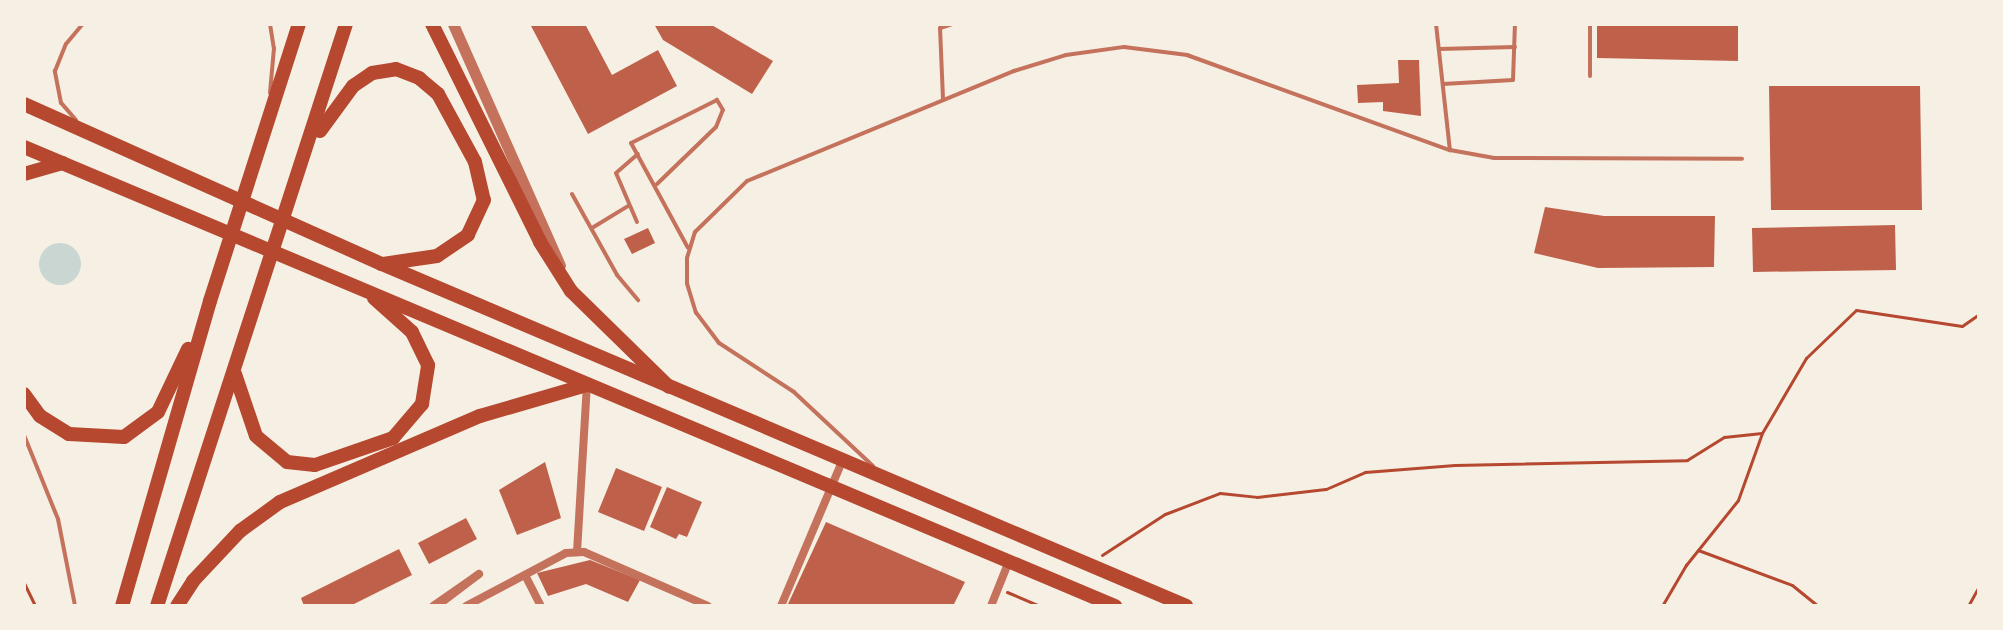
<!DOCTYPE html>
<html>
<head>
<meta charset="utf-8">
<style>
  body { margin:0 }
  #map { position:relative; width:2003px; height:630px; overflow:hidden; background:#f6efe4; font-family:"Sofia Sans Condensed",sans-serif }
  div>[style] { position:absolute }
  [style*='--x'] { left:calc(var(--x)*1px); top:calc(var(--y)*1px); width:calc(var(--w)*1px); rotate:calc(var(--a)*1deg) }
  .water>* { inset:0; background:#c9d6d2 }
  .round { border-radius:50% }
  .building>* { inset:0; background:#bf614a }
  .path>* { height:3px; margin:-1.5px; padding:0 1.5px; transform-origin:1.5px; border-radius:1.5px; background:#b5482f }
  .service>* { height:4px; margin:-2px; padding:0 2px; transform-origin:2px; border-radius:2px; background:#c5725c }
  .minor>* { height:8px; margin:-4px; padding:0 4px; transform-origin:4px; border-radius:4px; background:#c5725c }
  .tertiary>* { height:11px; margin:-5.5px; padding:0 5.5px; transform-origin:5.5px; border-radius:5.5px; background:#c5725c }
  .primary>* { height:14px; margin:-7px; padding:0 7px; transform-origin:7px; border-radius:7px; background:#b5482f }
  .trunk>* { height:14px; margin:-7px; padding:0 7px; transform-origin:7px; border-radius:7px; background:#b5482f }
  span { translate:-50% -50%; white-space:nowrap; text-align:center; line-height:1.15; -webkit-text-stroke:7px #f6efe4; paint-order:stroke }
  .frame { position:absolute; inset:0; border:26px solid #f6efe4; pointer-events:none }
</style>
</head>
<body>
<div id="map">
  <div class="water">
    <div class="round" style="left:39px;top:243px;width:42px;height:42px"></div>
  </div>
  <div class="building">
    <div style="clip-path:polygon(530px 24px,585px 24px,612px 75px,658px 50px,677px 86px,588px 134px)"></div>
    <div style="clip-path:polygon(654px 24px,710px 24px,773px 61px,752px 94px,663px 40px)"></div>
    <div style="clip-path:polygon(1597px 24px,1738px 24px,1738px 61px,1597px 58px)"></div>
    <div style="clip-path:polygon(1398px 60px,1419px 60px,1421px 116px,1383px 111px,1383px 102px,1358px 103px,1357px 85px,1399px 83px)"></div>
    <div style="clip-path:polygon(1769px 86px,1920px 86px,1922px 210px,1771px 210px)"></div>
    <div style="clip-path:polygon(1545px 207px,1604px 216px,1715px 216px,1714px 267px,1598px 268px,1534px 253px)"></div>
    <div style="clip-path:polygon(1895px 225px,1896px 270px,1753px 272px,1752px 228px)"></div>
    <div style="clip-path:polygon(648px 228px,655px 243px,632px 254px,624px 239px)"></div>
    <div style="clip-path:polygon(545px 462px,561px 518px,517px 535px,499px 490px)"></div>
    <div style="clip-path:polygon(616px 468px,662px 487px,644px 531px,598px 512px)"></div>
    <div style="clip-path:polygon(667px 487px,702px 502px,687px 537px,679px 534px,676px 539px,650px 527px)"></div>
    <div style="clip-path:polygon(466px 518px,477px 539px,429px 564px,418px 543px)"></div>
    <div style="clip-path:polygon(826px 522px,965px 582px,953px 606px,788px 604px)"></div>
    <div style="clip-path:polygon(399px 549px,412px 575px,350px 606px,304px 606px,301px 598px)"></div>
    <div style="clip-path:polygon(590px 560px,640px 580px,628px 602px,586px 584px,548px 596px,537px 573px)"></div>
  </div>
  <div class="path">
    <div style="--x:1698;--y:550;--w:100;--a:20.4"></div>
    <div style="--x:1792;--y:585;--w:33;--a:39"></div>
    <div style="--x:1102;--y:555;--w:75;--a:-33.1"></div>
    <div style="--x:1165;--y:514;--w:59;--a:-20.9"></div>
    <div style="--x:1220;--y:493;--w:37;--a:6"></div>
    <div style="--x:1257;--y:497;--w:69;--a:-6.6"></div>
    <div style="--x:1326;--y:489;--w:43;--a:-23.6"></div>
    <div style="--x:1365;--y:472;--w:90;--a:-4.4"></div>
    <div style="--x:1455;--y:465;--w:232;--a:-1.2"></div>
    <div style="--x:1687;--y:460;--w:44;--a:-31.9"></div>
    <div style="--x:1724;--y:437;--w:38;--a:-6"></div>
    <div style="--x:24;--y:583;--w:25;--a:64"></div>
    <div style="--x:1007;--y:592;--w:36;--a:23"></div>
    <div style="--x:1662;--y:606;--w:48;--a:-59.7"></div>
    <div style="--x:1686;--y:565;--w:83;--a:-51.3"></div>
    <div style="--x:1738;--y:500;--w:71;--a:-70.3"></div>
    <div style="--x:1762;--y:433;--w:87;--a:-59.6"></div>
    <div style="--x:1806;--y:358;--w:69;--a:-43.8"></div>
    <div style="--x:1856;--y:310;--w:107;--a:8.6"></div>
    <div style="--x:1962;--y:326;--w:21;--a:-35"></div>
    <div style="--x:1968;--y:606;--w:23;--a:-61"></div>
  </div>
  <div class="service">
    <div style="--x:270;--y:24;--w:24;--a:81"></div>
    <div style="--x:274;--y:48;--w:45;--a:95.1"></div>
    <div style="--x:1436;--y:24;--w:127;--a:83.7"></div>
    <div style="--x:1590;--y:24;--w:52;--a:90"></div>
    <div style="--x:1439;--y:49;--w:76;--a:-1.5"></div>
    <div style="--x:1443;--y:84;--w:70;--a:-3.3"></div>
    <div style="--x:1513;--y:80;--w:56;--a:-88"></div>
    <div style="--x:943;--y:99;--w:71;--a:-92.4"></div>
    <div style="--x:940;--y:28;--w:13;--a:-18"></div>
    <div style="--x:76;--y:120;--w:23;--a:-131"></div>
    <div style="--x:61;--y:103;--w:33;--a:-101"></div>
    <div style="--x:55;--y:71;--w:29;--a:-68"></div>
    <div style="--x:66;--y:44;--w:26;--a:-50"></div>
    <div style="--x:657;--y:184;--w:82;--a:-44"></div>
    <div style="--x:716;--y:127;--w:18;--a:-68"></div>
    <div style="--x:723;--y:110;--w:12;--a:-121"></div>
    <div style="--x:717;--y:100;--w:96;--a:153.4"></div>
    <div style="--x:631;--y:143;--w:119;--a:61.5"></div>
    <div style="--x:572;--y:194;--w:93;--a:60.9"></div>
    <div style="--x:617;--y:275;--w:33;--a:50"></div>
    <div style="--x:637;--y:222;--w:53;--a:-113.2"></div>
    <div style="--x:616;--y:173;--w:29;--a:-41"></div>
    <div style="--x:592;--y:228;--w:42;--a:-31.4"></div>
    <div style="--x:24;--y:435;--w:91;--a:68"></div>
    <div style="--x:58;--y:519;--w:89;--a:78.9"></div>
    <div style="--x:873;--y:466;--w:108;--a:-136.9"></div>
    <div style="--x:794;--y:392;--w:90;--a:-146.8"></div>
    <div style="--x:719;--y:343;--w:38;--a:-127"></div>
    <div style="--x:696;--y:313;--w:31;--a:-107"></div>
    <div style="--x:687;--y:283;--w:25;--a:-90"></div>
    <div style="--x:687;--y:258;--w:27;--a:-73"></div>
    <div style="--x:695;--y:232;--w:73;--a:-44.4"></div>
    <div style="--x:747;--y:181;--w:289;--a:-22.4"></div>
    <div style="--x:1014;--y:71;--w:54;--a:-17.1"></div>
    <div style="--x:1066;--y:55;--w:59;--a:-7.9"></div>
    <div style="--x:1124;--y:47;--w:64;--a:7.2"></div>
    <div style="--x:1187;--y:55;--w:280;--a:19.9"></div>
    <div style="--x:1450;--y:150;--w:45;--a:10.3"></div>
    <div style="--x:1494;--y:158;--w:248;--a:0.2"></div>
  </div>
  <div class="minor">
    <div style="--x:577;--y:552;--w:167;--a:-86.6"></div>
    <div style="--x:525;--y:575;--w:35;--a:63"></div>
    <div style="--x:433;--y:606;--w:56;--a:-34.8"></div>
    <div style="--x:479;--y:574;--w:53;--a:142.7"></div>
    <div style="--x:466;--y:606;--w:113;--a:-27.9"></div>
    <div style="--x:566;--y:553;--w:18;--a:-3"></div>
    <div style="--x:584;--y:552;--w:135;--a:23.5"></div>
    <div style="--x:781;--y:606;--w:160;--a:-67.1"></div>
    <div style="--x:991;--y:606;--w:48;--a:-68.2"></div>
  </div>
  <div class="tertiary">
    <div style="--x:453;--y:24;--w:264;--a:66.1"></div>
  </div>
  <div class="primary">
    <div style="--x:24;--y:104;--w:392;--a:24.1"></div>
    <div style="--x:382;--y:264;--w:874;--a:23.04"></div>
    <div style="--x:24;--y:147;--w:1184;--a:22.82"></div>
  </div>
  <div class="trunk">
    <div style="--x:432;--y:24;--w:243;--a:63.6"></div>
    <div style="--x:540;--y:242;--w:58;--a:57.7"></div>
    <div style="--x:571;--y:291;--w:137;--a:44.4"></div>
    <div style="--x:320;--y:131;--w:56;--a:-53.7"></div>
    <div style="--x:353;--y:86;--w:23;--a:-34"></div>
    <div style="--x:372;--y:73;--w:24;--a:-9"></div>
    <div style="--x:396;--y:69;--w:25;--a:21"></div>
    <div style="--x:419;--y:78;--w:25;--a:40"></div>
    <div style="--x:438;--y:94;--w:77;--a:61.4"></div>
    <div style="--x:475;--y:162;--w:39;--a:77"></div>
    <div style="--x:484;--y:200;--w:38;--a:115"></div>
    <div style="--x:468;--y:235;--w:37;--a:146"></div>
    <div style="--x:437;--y:256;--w:56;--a:171.7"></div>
    <div style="--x:24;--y:174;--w:40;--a:-16"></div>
    <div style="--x:235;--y:374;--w:65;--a:71.3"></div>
    <div style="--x:256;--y:436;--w:40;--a:40"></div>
    <div style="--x:287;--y:462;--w:28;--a:6"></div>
    <div style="--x:315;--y:465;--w:83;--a:-19.1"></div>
    <div style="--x:393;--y:438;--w:45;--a:-49.5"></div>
    <div style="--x:422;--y:404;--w:39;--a:-81"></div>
    <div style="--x:428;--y:365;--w:37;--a:-116"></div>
    <div style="--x:412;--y:332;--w:51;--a:-138.2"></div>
    <div style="--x:24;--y:394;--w:27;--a:54"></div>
    <div style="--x:40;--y:416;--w:34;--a:32"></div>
    <div style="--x:69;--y:434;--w:55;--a:3.1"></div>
    <div style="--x:124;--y:437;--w:42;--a:-36.3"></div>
    <div style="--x:158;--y:412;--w:70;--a:-64.5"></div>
    <div style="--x:122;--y:606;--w:317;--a:-73.9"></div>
    <div style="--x:210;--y:301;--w:291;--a:-72.2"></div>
    <div style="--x:157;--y:606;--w:612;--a:-72.01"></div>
    <div style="--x:177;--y:606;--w:30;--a:-57"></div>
    <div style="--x:193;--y:581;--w:69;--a:-46.8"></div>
    <div style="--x:240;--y:531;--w:49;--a:-35.9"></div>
    <div style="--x:280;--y:502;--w:218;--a:-23.3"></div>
    <div style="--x:480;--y:416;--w:111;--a:-16.2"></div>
  </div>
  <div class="frame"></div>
</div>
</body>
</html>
